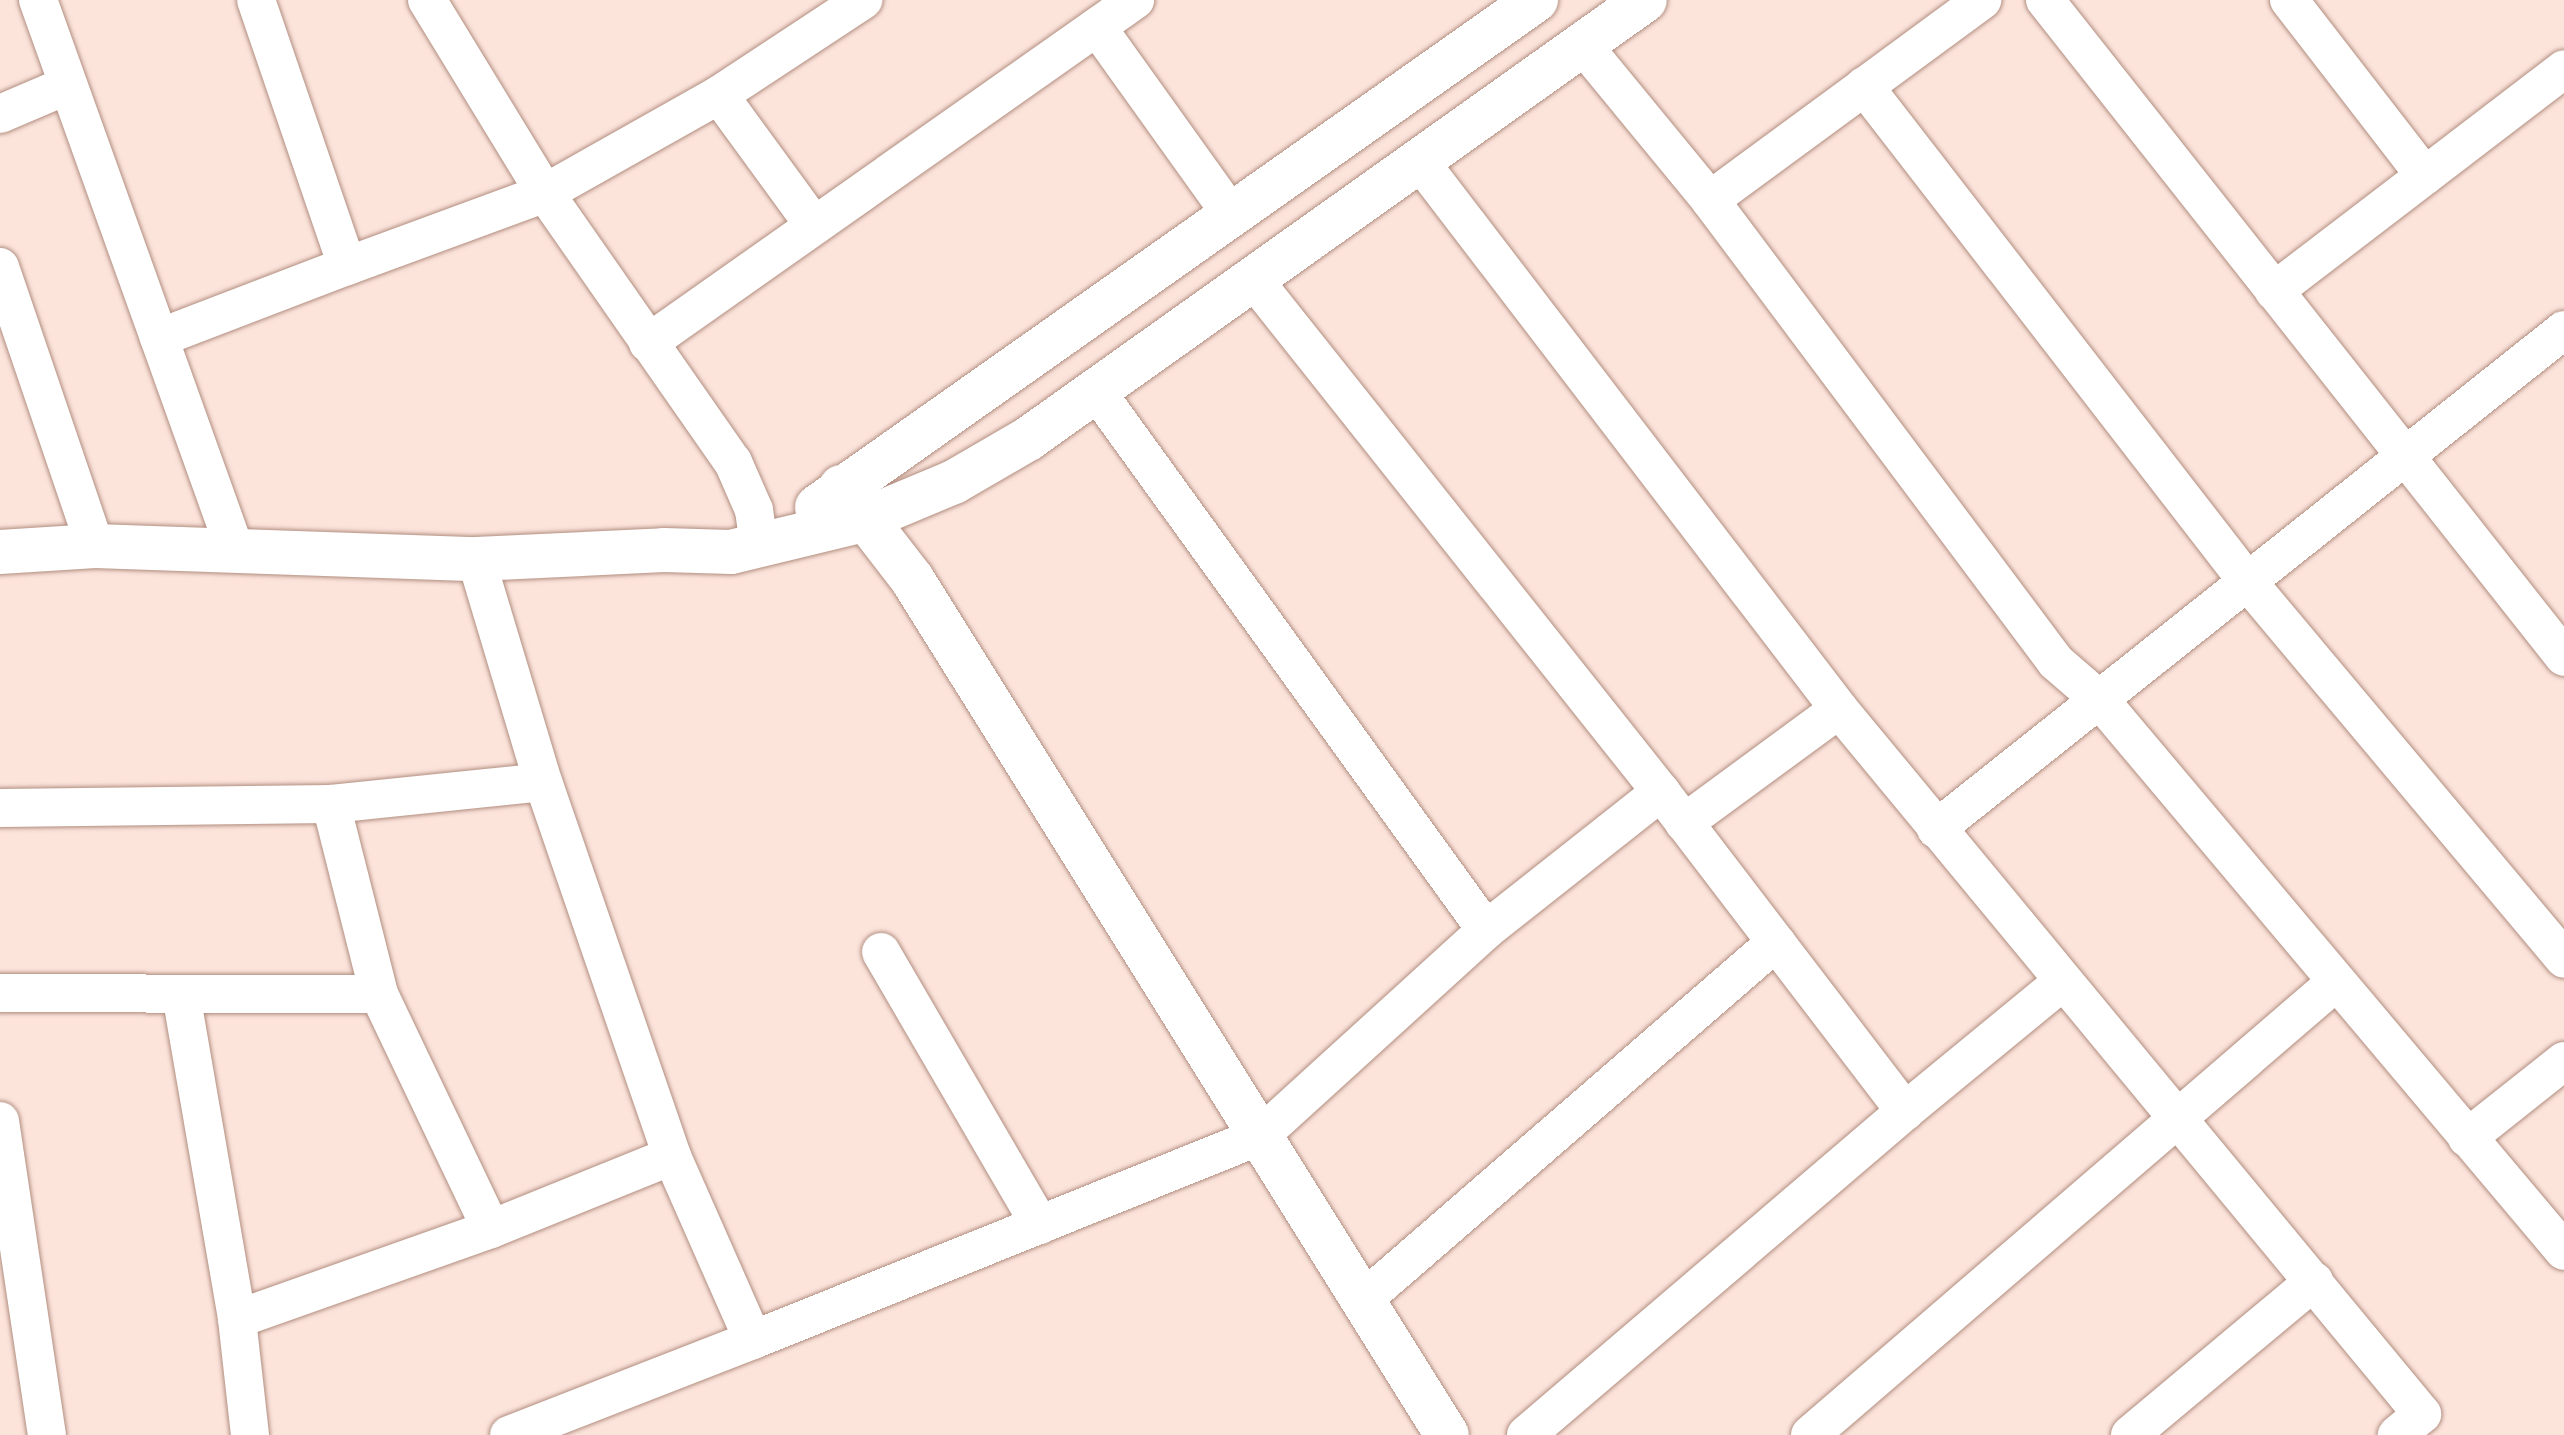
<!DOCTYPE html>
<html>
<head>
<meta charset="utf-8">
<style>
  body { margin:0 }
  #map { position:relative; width:2564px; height:1435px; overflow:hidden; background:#fce4db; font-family:Lato,sans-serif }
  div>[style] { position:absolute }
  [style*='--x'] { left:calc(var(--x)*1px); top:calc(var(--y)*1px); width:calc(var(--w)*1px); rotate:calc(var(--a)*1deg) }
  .roads { filter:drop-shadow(0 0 2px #b28e80) drop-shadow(0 0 2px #b28e80) }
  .street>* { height:38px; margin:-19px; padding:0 19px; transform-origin:19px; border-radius:19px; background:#fff }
  .secondary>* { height:44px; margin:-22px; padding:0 22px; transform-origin:22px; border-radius:22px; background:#fff }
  span { translate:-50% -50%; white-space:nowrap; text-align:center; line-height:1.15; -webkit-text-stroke:8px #fce4db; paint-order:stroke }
</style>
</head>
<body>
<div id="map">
  <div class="roads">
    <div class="street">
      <div style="--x:38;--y:0;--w:584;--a:70.29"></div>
      <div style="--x:256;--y:0;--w:281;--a:71.1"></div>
      <div style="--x:347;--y:266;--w:211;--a:-20.2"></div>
      <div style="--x:545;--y:193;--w:200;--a:-29.4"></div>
      <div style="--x:719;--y:95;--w:173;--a:-33.4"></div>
      <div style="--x:427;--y:0;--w:226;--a:58.6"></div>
      <div style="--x:545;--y:193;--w:328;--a:55.1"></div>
      <div style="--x:733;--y:462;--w:52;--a:66.4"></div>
      <div style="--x:754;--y:510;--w:37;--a:82"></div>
      <div style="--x:2045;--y:0;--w:837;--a:51.69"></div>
      <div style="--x:2289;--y:0;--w:222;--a:52.3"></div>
      <div style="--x:1097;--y:27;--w:230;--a:54.4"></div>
      <div style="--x:1582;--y:44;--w:202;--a:50.6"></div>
      <div style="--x:1710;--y:200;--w:577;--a:53.17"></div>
      <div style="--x:2056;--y:662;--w:58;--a:40.8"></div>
      <div style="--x:2100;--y:700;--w:720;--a:49.9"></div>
      <div style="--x:1864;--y:86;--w:626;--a:52.27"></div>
      <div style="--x:2247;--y:581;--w:493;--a:50"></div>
      <div style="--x:719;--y:95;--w:160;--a:53.9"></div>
      <div style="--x:0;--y:114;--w:74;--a:-23.1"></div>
      <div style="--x:1421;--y:163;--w:688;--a:52.56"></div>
      <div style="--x:1839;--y:709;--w:915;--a:50.41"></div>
      <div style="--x:2422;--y:1414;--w:33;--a:140"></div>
      <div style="--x:1710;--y:200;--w:338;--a:-36.3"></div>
      <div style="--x:0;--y:267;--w:295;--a:71.2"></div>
      <div style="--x:1254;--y:280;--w:654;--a:51.52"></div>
      <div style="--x:1661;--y:792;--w:402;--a:52.6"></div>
      <div style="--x:1905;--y:1111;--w:203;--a:-39.4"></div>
      <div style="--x:2274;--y:291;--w:365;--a:-37.4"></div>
      <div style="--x:159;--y:338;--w:201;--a:-21"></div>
      <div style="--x:648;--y:343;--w:596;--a:-35.16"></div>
      <div style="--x:331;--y:804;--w:196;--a:75.8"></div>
      <div style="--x:379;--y:994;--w:260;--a:64.5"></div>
      <div style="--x:491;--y:1229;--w:195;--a:-22"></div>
      <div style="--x:672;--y:1156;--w:396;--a:-109"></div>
      <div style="--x:543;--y:782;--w:233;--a:-106.7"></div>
      <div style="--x:0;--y:808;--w:331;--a:-0.7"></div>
      <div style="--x:331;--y:804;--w:213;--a:-5.9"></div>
      <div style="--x:1684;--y:823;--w:192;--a:-36.3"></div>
      <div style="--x:1936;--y:829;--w:802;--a:-38.47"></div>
      <div style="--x:1486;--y:930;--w:223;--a:-38.3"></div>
      <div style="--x:881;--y:952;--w:316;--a:59.8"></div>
      <div style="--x:0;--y:993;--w:379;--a:0.2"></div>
      <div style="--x:181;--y:994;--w:330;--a:80.2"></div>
      <div style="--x:237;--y:1319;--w:117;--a:83.6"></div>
      <div style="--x:0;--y:1121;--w:317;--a:81.5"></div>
      <div style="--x:2467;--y:1138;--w:124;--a:-38.4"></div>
      <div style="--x:1364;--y:1299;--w:545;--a:-40.91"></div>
      <div style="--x:237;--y:1319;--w:269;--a:-19.5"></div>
      <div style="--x:753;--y:1340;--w:547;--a:-21.92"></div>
      <div style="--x:1260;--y:1136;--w:306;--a:-42.3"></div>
      <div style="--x:1486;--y:930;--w:664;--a:-125.87"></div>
      <div style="--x:509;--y:1435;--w:262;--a:-21.3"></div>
      <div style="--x:753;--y:1340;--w:201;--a:-113.8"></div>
      <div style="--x:1526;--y:1435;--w:499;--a:-40.5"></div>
      <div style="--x:1810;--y:1435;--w:694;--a:-40.74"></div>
      <div style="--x:2130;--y:1435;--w:240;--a:-39.9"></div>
    </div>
    <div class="secondary">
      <div style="--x:841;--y:487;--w:116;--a:52.3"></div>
      <div style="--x:912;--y:579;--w:1009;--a:57.99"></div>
      <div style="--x:817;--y:507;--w:880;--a:-35.19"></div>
      <div style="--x:0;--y:552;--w:95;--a:-3.6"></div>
      <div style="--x:95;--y:546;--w:381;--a:2"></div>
      <div style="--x:476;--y:559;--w:188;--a:-2.7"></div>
      <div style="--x:664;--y:550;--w:67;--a:1.7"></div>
      <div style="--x:731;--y:552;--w:136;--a:-13.6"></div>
      <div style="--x:863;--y:520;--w:99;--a:-22.7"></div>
      <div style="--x:954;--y:482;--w:86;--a:-30.2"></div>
      <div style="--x:1028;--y:439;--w:757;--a:-35.43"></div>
    </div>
  </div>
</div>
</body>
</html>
